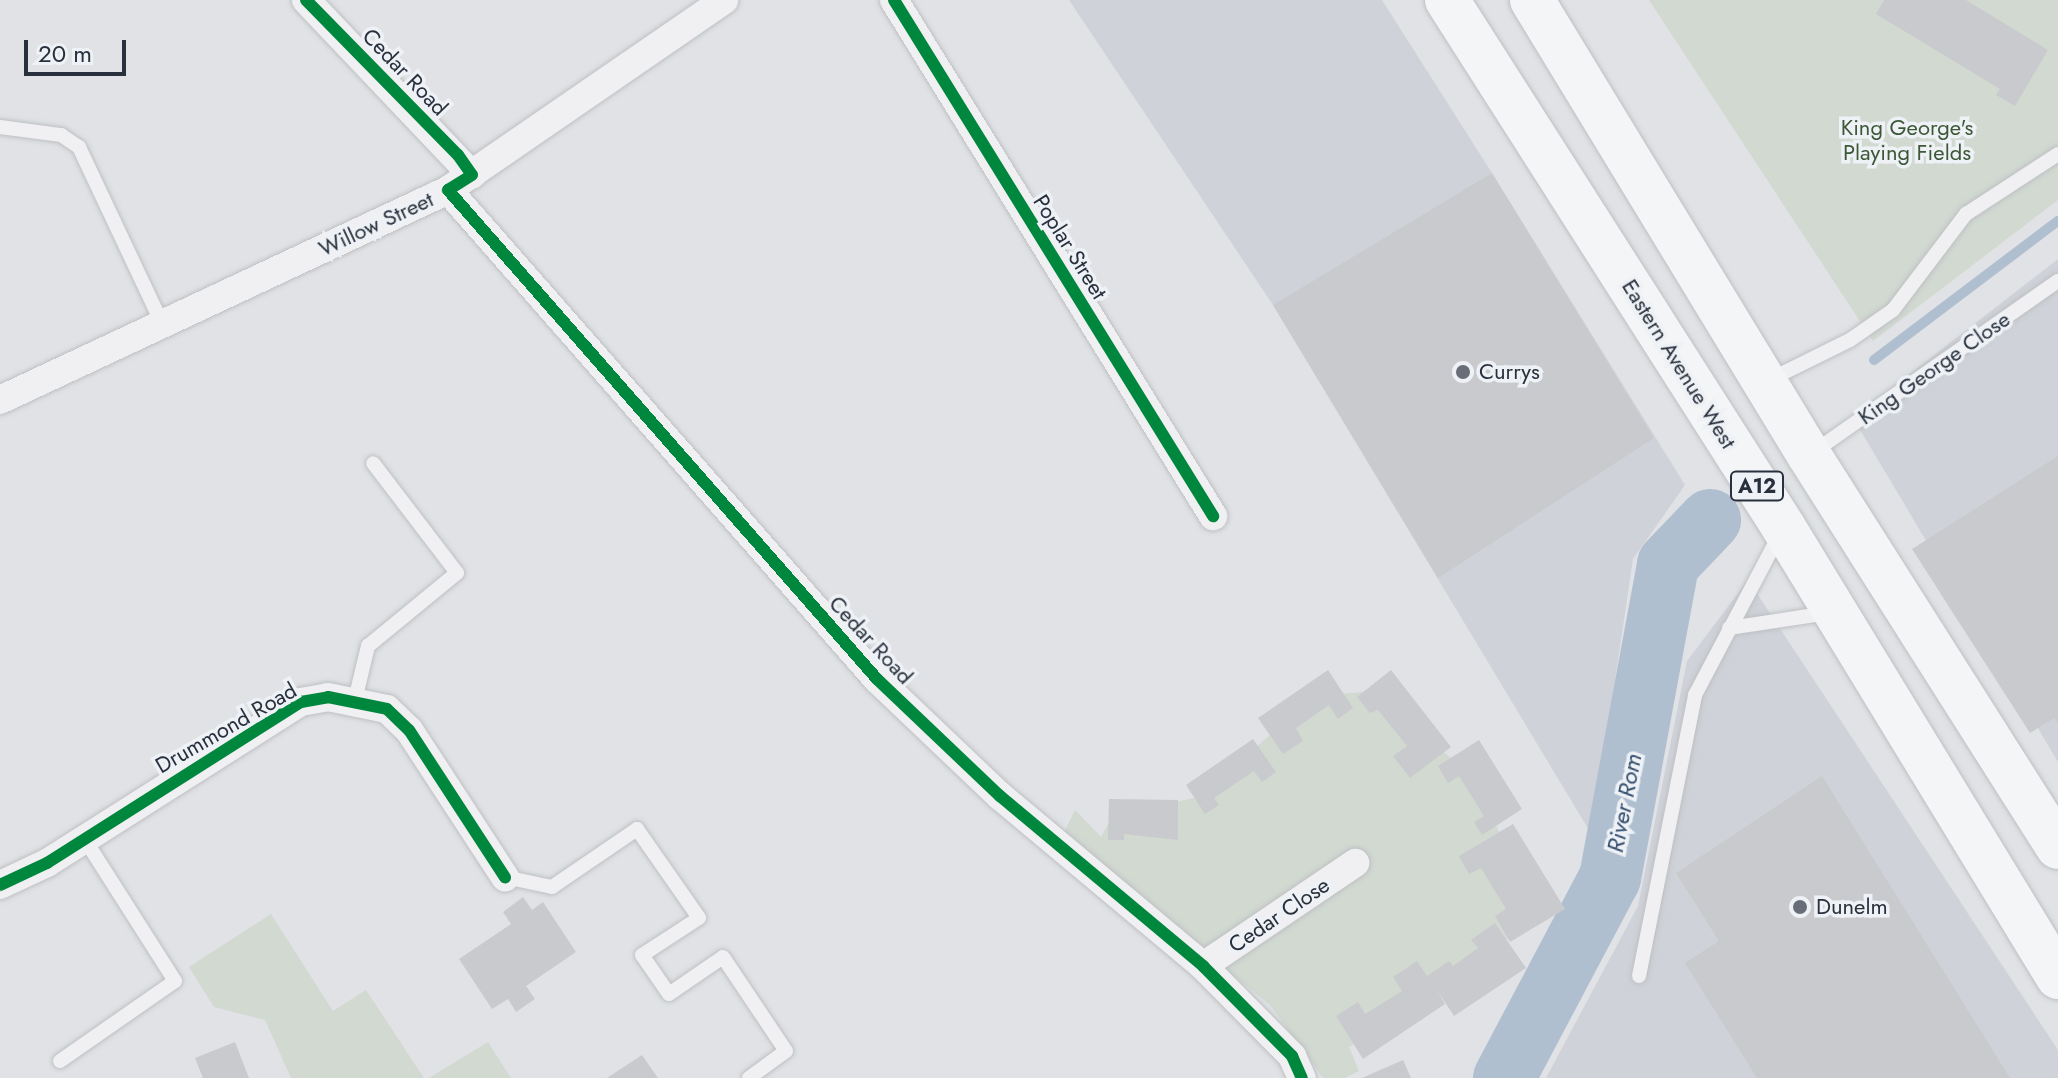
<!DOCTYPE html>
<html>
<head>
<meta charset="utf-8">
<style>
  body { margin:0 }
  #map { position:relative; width:2058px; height:1078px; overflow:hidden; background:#e0e2e5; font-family:Jost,sans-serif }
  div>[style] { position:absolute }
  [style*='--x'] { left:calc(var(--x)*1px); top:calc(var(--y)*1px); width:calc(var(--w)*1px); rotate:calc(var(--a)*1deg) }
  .built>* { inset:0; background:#cfd2d8 }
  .green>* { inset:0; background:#d1d9d1 }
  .stream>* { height:10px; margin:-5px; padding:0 5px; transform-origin:5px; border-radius:5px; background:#b0bfcf }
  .river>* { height:62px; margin:-31px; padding:0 31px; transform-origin:31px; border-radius:31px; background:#b0bfcf }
  .building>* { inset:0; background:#c9cacd }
  .roads { filter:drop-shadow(0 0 2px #bec0c3) drop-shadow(0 0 2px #bec0c3) }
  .lane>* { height:14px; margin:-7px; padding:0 7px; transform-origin:7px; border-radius:7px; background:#f0f0f2 }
  .street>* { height:28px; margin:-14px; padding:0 14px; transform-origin:14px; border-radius:14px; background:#f0f0f2 }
  .highway>* { height:44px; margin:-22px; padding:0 22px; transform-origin:22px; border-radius:22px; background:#f4f5f6 }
  .cycleway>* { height:12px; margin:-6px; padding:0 6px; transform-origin:6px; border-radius:6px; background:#00873e }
  .dots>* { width:22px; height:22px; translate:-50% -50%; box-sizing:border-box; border:4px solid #eef1f5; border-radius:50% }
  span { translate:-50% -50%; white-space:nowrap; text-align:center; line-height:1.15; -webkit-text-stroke:7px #eef1f5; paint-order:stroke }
  .shield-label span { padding:2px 6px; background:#eef1f5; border:2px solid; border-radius:6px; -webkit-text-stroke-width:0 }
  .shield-label { font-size:20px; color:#28303d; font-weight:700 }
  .street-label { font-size:22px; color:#28303d }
  .park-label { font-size:22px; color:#3d5836 }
  .poi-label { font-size:22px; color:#28303d }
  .left { translate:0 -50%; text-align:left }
  .water-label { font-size:24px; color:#344f6f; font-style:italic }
  .scale { position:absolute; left:24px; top:40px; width:102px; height:36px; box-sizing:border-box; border:4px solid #28303d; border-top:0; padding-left:10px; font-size:24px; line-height:28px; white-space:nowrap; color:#28303d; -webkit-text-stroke:6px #eef1f5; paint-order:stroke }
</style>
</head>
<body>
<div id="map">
  <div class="built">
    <div style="clip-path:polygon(1069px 0,1382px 0,1492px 173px,1685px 485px,1633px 559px,1592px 835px,1273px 305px)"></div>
    <div style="clip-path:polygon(2058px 259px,2058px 762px,1853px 418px)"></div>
    <div style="clip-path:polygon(1748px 580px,2058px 1050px,2058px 1078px,1546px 1078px,1638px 906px,1687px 661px)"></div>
  </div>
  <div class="green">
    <div style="clip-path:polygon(1649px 0,2058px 0,2058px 200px,1873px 341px)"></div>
    <div style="clip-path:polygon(1373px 691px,1476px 780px,1533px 910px,1468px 983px,1349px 1047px,1359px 1071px,1345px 1078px,1323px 1078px,1270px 1005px,1062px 837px,1075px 810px,1101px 837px,1112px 817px,1202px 796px,1312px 697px)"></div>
    <div style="clip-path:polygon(271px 914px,333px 1011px,366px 990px,424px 1078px,291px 1078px,265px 1020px,214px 1007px,189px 967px)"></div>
    <div style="clip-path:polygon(488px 1042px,511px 1078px,429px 1078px)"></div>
  </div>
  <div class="stream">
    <div style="--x:1874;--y:360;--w:231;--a:-37.1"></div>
  </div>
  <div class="river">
    <div style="--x:1504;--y:1078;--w:226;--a:-62.1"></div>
    <div style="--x:1610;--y:878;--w:319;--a:-79.5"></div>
    <div style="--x:1668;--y:564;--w:61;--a:-46.3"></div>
  </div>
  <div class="building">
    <div style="clip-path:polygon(1884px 0,1966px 0,2048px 50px,2015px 106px,1996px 95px,2000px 89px,1876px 14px)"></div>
    <div style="clip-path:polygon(1492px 173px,1654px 438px,1438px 578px,1273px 305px)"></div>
    <div style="clip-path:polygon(2058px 456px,2058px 724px,2054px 718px,2030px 733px,1912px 549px)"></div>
    <div style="clip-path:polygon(1328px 670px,1353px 708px,1338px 719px,1329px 705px,1296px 728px,1303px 741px,1283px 754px,1258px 718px)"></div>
    <div style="clip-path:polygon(1391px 670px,1451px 747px,1410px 778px,1393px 756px,1407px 746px,1378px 710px,1370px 713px,1357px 697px)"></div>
    <div style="clip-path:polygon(1253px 739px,1276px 772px,1262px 782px,1254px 771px,1214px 798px,1219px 805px,1205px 814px,1186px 785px)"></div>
    <div style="clip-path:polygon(1479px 740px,1522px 809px,1482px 835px,1474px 822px,1484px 816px,1459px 776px,1448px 783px,1438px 766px)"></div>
    <div style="clip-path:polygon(1822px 776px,2010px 1078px,1757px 1078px,1685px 963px,1719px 941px,1676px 873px)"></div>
    <div style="clip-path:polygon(1109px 799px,1178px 800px,1178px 840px,1124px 834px,1124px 840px,1108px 840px)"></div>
    <div style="clip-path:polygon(1513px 824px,1565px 909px,1510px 942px,1495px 916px,1506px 909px,1481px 868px,1469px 874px,1459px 856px)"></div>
    <div style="clip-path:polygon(523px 897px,532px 910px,543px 902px,576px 952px,526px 986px,535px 999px,516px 1012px,508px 999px,492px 1009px,459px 959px,511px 924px,503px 912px)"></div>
    <div style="clip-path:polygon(1495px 923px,1526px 968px,1454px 1016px,1435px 987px,1445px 1004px,1363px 1059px,1336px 1016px,1358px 1002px,1365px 1014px,1402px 991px,1393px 977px,1417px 961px,1427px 976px,1449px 961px,1453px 966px,1478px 948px,1471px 940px)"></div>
    <div style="clip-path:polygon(235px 1042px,249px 1078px,203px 1078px,195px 1058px)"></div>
    <div style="clip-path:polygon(642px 1055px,658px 1078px,607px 1078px)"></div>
    <div style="clip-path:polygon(1403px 1060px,1411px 1078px,1362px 1078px)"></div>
  </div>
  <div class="roads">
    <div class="lane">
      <div style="--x:0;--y:127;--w:62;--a:7.5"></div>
      <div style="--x:61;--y:135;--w:22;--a:34"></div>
      <div style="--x:79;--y:147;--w:195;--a:64.8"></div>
      <div style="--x:1769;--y:380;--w:90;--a:-26.3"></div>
      <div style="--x:1850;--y:340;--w:52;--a:-34.9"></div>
      <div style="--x:1893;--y:310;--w:121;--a:-52.8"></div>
      <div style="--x:1966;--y:214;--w:110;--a:-33.1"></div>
      <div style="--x:1812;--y:453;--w:300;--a:-35"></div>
      <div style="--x:1729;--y:628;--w:100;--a:-8.6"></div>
      <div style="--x:355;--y:700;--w:56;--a:-76.5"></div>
      <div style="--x:368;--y:646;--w:115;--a:-39.4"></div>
      <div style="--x:457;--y:573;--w:138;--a:-127.4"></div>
      <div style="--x:505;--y:877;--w:48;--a:12"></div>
      <div style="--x:552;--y:887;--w:103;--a:-34.3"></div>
      <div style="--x:637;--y:829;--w:108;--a:55.1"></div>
      <div style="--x:699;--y:918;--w:68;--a:147"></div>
      <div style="--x:642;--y:955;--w:47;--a:55.3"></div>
      <div style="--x:669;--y:994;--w:65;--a:-34.4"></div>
      <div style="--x:723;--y:957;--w:113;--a:56.2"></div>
      <div style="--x:786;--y:1051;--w:46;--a:143.9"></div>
      <div style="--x:1639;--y:976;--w:287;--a:-78.7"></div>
      <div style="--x:1695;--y:695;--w:180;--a:-62.2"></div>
      <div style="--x:60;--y:1061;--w:140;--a:-34.8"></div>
      <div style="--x:175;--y:981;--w:169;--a:-122.5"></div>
    </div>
    <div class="street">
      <div style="--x:306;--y:0;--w:241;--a:46.5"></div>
      <div style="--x:894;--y:0;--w:607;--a:58.27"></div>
      <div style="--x:448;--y:190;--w:651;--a:48.74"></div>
      <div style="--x:877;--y:679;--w:170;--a:43.6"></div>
      <div style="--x:1000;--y:796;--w:265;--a:39.9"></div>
      <div style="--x:1203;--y:966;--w:127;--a:45.3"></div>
      <div style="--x:1292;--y:1056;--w:24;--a:66"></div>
      <div style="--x:0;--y:400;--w:495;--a:-25.1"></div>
      <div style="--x:448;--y:190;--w:335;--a:-34.5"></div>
      <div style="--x:0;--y:885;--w:52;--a:-25.1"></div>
      <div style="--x:47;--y:863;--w:301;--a:-32.4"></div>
      <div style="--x:301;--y:702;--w:27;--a:-10"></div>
      <div style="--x:328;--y:697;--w:60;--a:11.5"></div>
      <div style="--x:387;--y:709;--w:30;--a:44"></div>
      <div style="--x:409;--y:730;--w:176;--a:56.9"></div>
      <div style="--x:1203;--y:966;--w:184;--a:-34.1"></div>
    </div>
    <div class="highway">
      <div style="--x:1447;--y:0;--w:626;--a:57.45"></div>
      <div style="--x:1784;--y:528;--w:526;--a:58.61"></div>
      <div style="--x:1532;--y:0;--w:533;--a:58.67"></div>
      <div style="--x:1809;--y:455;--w:464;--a:57.6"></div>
    </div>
  </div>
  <div class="cycleway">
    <div style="--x:306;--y:0;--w:217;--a:45.6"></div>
    <div style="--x:458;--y:155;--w:24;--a:55"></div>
    <div style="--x:472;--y:175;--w:28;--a:148"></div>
    <div style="--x:448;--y:190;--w:651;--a:48.74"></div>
    <div style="--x:877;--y:679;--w:170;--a:43.6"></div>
    <div style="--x:1000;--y:796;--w:265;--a:39.9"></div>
    <div style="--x:1203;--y:966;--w:127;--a:45.3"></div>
    <div style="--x:1292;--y:1056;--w:24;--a:66"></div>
    <div style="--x:894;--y:0;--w:607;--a:58.27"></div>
    <div style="--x:0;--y:885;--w:52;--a:-25.1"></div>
    <div style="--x:47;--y:863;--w:301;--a:-32.4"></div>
    <div style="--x:301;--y:702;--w:27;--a:-10"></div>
    <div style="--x:328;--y:697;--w:60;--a:11.5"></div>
    <div style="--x:387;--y:709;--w:30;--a:44"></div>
    <div style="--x:409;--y:730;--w:176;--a:56.9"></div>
  </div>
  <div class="dots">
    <div style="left:1463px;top:372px;background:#686e78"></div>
    <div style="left:1800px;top:907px;background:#686e78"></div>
  </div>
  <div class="shield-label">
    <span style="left:1757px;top:486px">A12</span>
  </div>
  <div class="street-label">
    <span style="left:405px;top:72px;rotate:46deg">Cedar Road</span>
    <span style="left:376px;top:224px;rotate:-25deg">Willow Street</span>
    <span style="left:1070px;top:247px;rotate:58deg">Poplar Street</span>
    <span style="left:1679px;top:364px;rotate:58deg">Eastern Avenue West</span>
    <span style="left:1934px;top:368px;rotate:-35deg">King George Close</span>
    <span style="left:871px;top:640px;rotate:47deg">Cedar Road</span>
    <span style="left:226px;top:728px;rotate:-30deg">Drummond Road</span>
    <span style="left:1279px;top:915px;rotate:-34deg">Cedar Close</span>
  </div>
  <div class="park-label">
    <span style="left:1907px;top:140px">King George's<br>Playing Fields</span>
  </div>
  <div class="poi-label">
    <span class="left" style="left:1479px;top:372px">Currys</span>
    <span class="left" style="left:1816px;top:907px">Dunelm</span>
  </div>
  <div class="water-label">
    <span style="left:1624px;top:803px;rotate:-79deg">River Rom</span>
  </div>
  <div class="scale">20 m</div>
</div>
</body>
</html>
